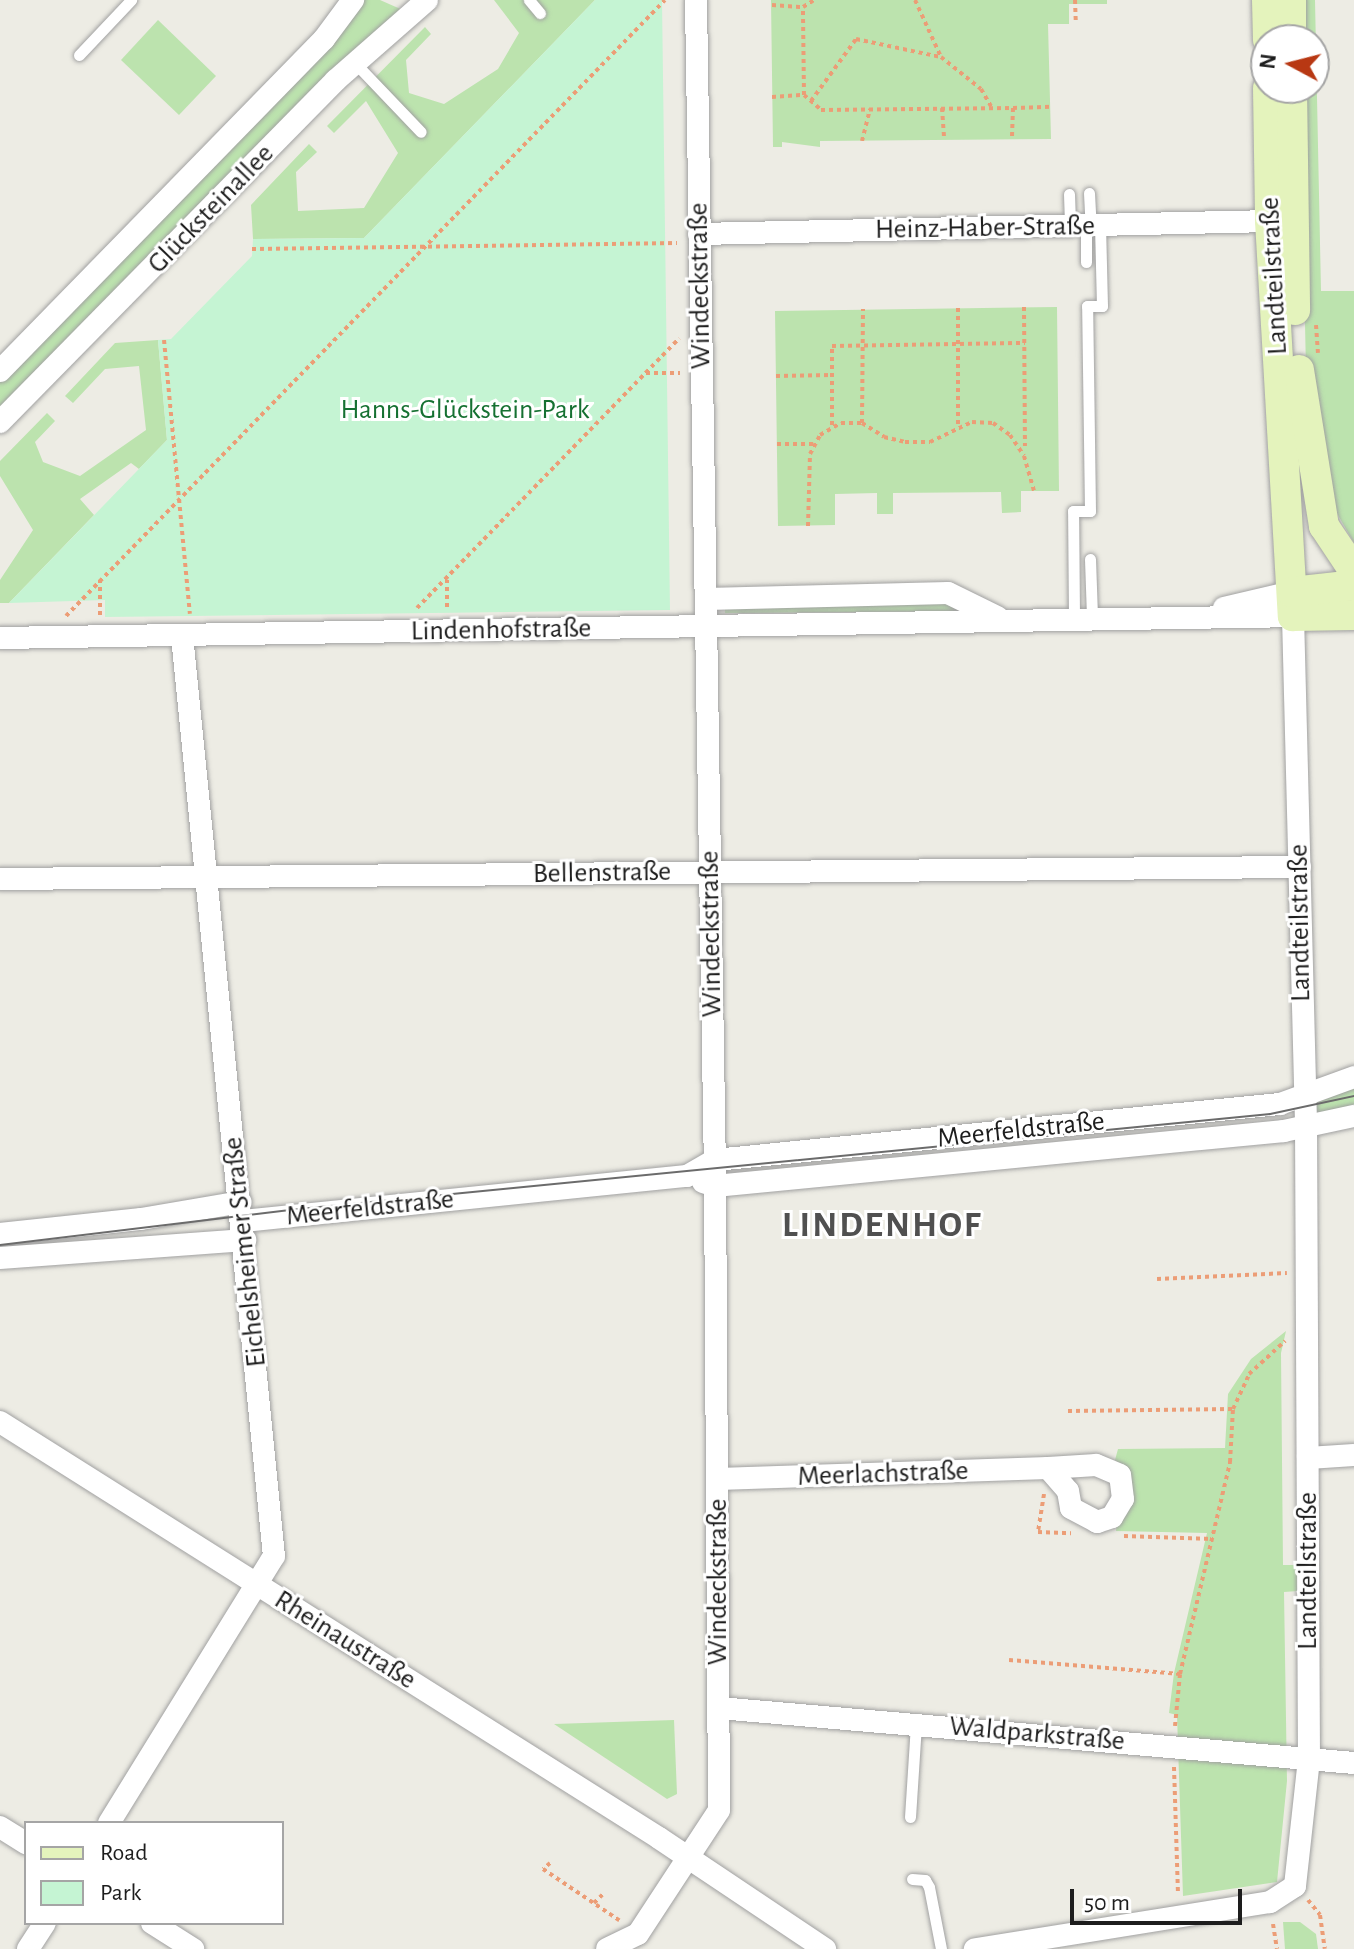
<!DOCTYPE html>
<html>
<head>
<meta charset="utf-8">
<style>
  body { margin:0 }
  #map { position:relative; width:1354px; height:1949px; overflow:hidden; background:#edece4; font-family:"Alegreya Sans",sans-serif }
  div>[style] { position:absolute }
  [style*='--x'] { left:calc(var(--x)*1px); top:calc(var(--y)*1px); width:calc(var(--w)*1px); rotate:calc(var(--a)*1deg) }
  .grass>* { inset:0; background:#bce3ae }
  .park>* { inset:0; background:#c5f4d3 }
  .path>* { height:4px; margin-top:-2px; transform-origin:0; background:repeating-linear-gradient(90deg,#ec9d76 0 4px,transparent 0 8px) }
  .roads { filter:drop-shadow(0 0 2px #a1a1a1) drop-shadow(0 0 2px #a1a1a1) }
  .lane>* { height:11px; margin:-5.5px; padding:0 5.5px; transform-origin:5.5px; border-radius:5.5px; background:#fff }
  .street>* { height:22px; margin:-11px; padding:0 11px; transform-origin:11px; border-radius:11px; background:#fff }
  .secondary>* { height:30px; margin:-15px; padding:0 15px; transform-origin:15px; border-radius:15px; background:#e4f3bc }
  .tram>* { height:2px; margin:-1px; padding:0 1px; transform-origin:1px; border-radius:1px; background:#6b6b6b }
  span { translate:-50% -50%; white-space:nowrap; text-align:center; line-height:1.15; -webkit-text-stroke:6px #fff; paint-order:stroke }
  .street-label { font-size:28px; color:#1d1d1d }
  .park-label { font-size:28px; color:#167132 }
  .district-label { font-size:36px; color:#505050; font-weight:700; letter-spacing:2px }
  .legend { position:absolute; left:24px; top:1821px; width:260px; height:104px; box-sizing:border-box; background:#fff; border:2px solid #a5a5a5; margin:0; padding:10px 14px; list-style:none; font-size:24px; color:#1d1d1d }
  .legend li { display:flex; align-items:center; gap:16px; height:40px }
  .legend b { width:40px; border:2px solid #a5a5a5 }
  .north { position:absolute; left:1250px; top:24px; width:80px; height:80px; box-sizing:border-box; background:#fff; border:2px solid #a5a5a5; border-radius:50%; rotate:277deg; font-size:22px; font-weight:700; line-height:32px; text-align:center; color:#1d1d1d }
  .north::after { content:''; display:block; margin:auto; width:28px; height:36px; background:#b83813; clip-path:polygon(50% 0,100% 100%,50% 72%,0 100%) }
  .scale { position:absolute; left:1070px; top:1889px; width:172px; height:36px; box-sizing:border-box; border:4px solid #1d1d1d; border-top:0; padding-left:10px; font-size:24px; line-height:28px; white-space:nowrap; color:#1d1d1d; -webkit-text-stroke:6px #fff; paint-order:stroke }
</style>
</head>
<body>
<div id="map">
  <div class="grass">
    <div style="clip-path:polygon(359px 0,380px 0,405px 11px,0 414px,0 381px)"></div>
    <div style="clip-path:polygon(494px 0,595px 0,364px 238px,253px 239px,251px 205px,309px 144px,317px 152px,296px 172px,298px 211px,364px 208px,398px 153px,366px 101px,334px 133px,327px 126px,425px 27px,431px 34px,406px 60px,409px 93px,444px 104px,498px 69px,519px 33px)"></div>
    <div style="clip-path:polygon(771px 0,1107px 0,1107px 4px,1069px 4px,1069px 24px,1048px 24px,1051px 139px,820px 141px,820px 147px,782px 142px,782px 147px,773px 147px)"></div>
    <div style="clip-path:polygon(1298px 0,1315px 0,1321px 291px,1354px 291px,1354px 543px,1331px 503px,1306px 371px,1300px 88px,1314px 88px,1314px 40px,1299px 40px)"></div>
    <div style="clip-path:polygon(158px 20px,216px 76px,179px 115px,121px 60px)"></div>
    <div style="clip-path:polygon(1057px 307px,1059px 491px,1021px 491px,1021px 512px,1002px 513px,1001px 492px,893px 493px,893px 514px,877px 514px,877px 493px,835px 494px,835px 525px,778px 526px,775px 311px)"></div>
    <div style="clip-path:polygon(158px 340px,167px 440px,139px 469px,131px 463px,80px 499px,94px 515px,9px 603px,0 603px,0 580px,33px 530px,0 476px,0 461px,47px 413px,55px 421px,35px 442px,43px 462px,80px 476px,146px 430px,139px 366px,105px 369px,73px 403px,65px 396px,115px 343px)"></div>
    <div style="clip-path:polygon(946px 601px,969px 611px,725px 613px,725px 604px)"></div>
    <div style="clip-path:polygon(1354px 1077px,1354px 1116px,1306px 1123px,1302px 1096px)"></div>
    <div style="clip-path:polygon(1286px 1331px,1281px 1353px,1283px 1565px,1298px 1565px,1298px 1591px,1284px 1592px,1287px 1781px,1277px 1882px,1183px 1896px,1177px 1715px,1169px 1713px,1174px 1673px,1207px 1533px,1116px 1531px,1123px 1467px,1115px 1460px,1118px 1449px,1225px 1448px,1228px 1394px,1251px 1359px)"></div>
    <div style="clip-path:polygon(674px 1720px,677px 1794px,667px 1799px,554px 1724px)"></div>
    <div style="clip-path:polygon(1283px 1922px,1300px 1922px,1316px 1934px,1318px 1949px,1285px 1949px)"></div>
  </div>
  <div class="park">
    <div style="clip-path:polygon(595px 0,662px 0,670px 610px,105px 617px,105px 600px,9px 603px,167px 440px,158px 340px,171px 339px,252px 256px,253px 239px,364px 238px)"></div>
  </div>
  <div class="path">
    <div style="--x:915;--y:0;--w:63;--a:65.5"></div>
    <div style="--x:1075;--y:0;--w:23;--a:88"></div>
    <div style="--x:772;--y:5;--w:31;--a:4"></div>
    <div style="--x:803;--y:7;--w:13;--a:-32"></div>
    <div style="--x:804;--y:95;--w:23;--a:41"></div>
    <div style="--x:821;--y:110;--w:192;--a:-0.6"></div>
    <div style="--x:1013;--y:108;--w:32;--a:92"></div>
    <div style="--x:772;--y:97;--w:32;--a:-4"></div>
    <div style="--x:804;--y:95;--w:88;--a:-90.7"></div>
    <div style="--x:811;--y:101;--w:77;--a:-54"></div>
    <div style="--x:856;--y:39;--w:87;--a:12"></div>
    <div style="--x:941;--y:57;--w:51;--a:38.7"></div>
    <div style="--x:981;--y:89;--w:22;--a:60"></div>
    <div style="--x:942;--y:108;--w:32;--a:86"></div>
    <div style="--x:1013;--y:108;--w:38;--a:-2"></div>
    <div style="--x:862;--y:141;--w:33;--a:-76"></div>
    <div style="--x:252;--y:249;--w:425;--a:-0.8"></div>
    <div style="--x:1024;--y:307;--w:139;--a:89.6"></div>
    <div style="--x:958;--y:308;--w:118;--a:90"></div>
    <div style="--x:1316;--y:325;--w:28;--a:86"></div>
    <div style="--x:164;--y:340;--w:275;--a:84.6"></div>
    <div style="--x:646;--y:373;--w:34;--a:0"></div>
    <div style="--x:776;--y:376;--w:56;--a:-1"></div>
    <div style="--x:862;--y:423;--w:114;--a:-89.5"></div>
    <div style="--x:832;--y:425;--w:79;--a:-90"></div>
    <div style="--x:832;--y:346;--w:193;--a:-0.9"></div>
    <div style="--x:777;--y:444;--w:36;--a:0"></div>
    <div style="--x:808;--y:526;--w:72;--a:-88.4"></div>
    <div style="--x:810;--y:454;--w:21;--a:-62"></div>
    <div style="--x:820;--y:435;--w:24;--a:-30"></div>
    <div style="--x:841;--y:423;--w:21;--a:0"></div>
    <div style="--x:862;--y:423;--w:26;--a:32"></div>
    <div style="--x:884;--y:437;--w:22;--a:13"></div>
    <div style="--x:905;--y:442;--w:25;--a:0"></div>
    <div style="--x:930;--y:442;--w:47;--a:-25.5"></div>
    <div style="--x:972;--y:422;--w:21;--a:3"></div>
    <div style="--x:993;--y:423;--w:21;--a:35"></div>
    <div style="--x:1010;--y:435;--w:25;--a:56"></div>
    <div style="--x:1024;--y:456;--w:36;--a:74"></div>
    <div style="--x:447;--y:607;--w:27;--a:-90"></div>
    <div style="--x:417;--y:608;--w:376;--a:-45.8"></div>
    <div style="--x:100;--y:615;--w:35;--a:-90"></div>
    <div style="--x:66;--y:616;--w:859;--a:-45.8"></div>
    <div style="--x:1157;--y:1279;--w:130;--a:-2.6"></div>
    <div style="--x:1068;--y:1411;--w:165;--a:-0.7"></div>
    <div style="--x:1044;--y:1494;--w:38;--a:99"></div>
    <div style="--x:1038;--y:1532;--w:33;--a:2"></div>
    <div style="--x:1124;--y:1536;--w:89;--a:1.9"></div>
    <div style="--x:1009;--y:1660;--w:172;--a:4.7"></div>
    <div style="--x:1175;--y:1726;--w:52;--a:-84.5"></div>
    <div style="--x:1180;--y:1674;--w:218;--a:-76.7"></div>
    <div style="--x:1230;--y:1462;--w:53;--a:-86.8"></div>
    <div style="--x:1233;--y:1409;--w:38;--a:-65"></div>
    <div style="--x:1249;--y:1374;--w:49;--a:-42.5"></div>
    <div style="--x:1174;--y:1767;--w:127;--a:88.2"></div>
    <div style="--x:550;--y:1863;--w:9;--a:139"></div>
    <div style="--x:543;--y:1869;--w:92;--a:33.9"></div>
    <div style="--x:1308;--y:1900;--w:19;--a:51"></div>
    <div style="--x:1320;--y:1915;--w:34;--a:82"></div>
    <div style="--x:594;--y:1903;--w:13;--a:-45"></div>
    <div style="--x:1273;--y:1924;--w:25;--a:81"></div>
  </div>
  <div class="roads">
    <div class="lane">
      <div style="--x:529;--y:0;--w:17;--a:50"></div>
      <div style="--x:79;--y:55;--w:76;--a:-46.6"></div>
      <div style="--x:355;--y:63;--w:95;--a:46.3"></div>
      <div style="--x:1089;--y:193;--w:33;--a:87"></div>
      <div style="--x:1069;--y:194;--w:32;--a:88"></div>
      <div style="--x:1086;--y:226;--w:36;--a:90"></div>
      <div style="--x:1090;--y:559;--w:57;--a:88"></div>
      <div style="--x:1074;--y:616;--w:105;--a:-90.5"></div>
      <div style="--x:1073;--y:511;--w:17;--a:0"></div>
      <div style="--x:1090;--y:511;--w:205;--a:-90.8"></div>
      <div style="--x:1087;--y:306;--w:15;--a:0"></div>
      <div style="--x:1102;--y:306;--w:81;--a:-91.4"></div>
      <div style="--x:910;--y:1817;--w:93;--a:-86.3"></div>
      <div style="--x:912;--y:1879;--w:13;--a:4"></div>
      <div style="--x:925;--y:1880;--w:8;--a:60"></div>
      <div style="--x:929;--y:1887;--w:63;--a:79"></div>
    </div>
    <div class="street">
      <div style="--x:699;--y:234;--w:571;--a:-1.3"></div>
      <div style="--x:0;--y:371;--w:464;--a:-45.7"></div>
      <div style="--x:324;--y:39;--w:49;--a:-53.4"></div>
      <div style="--x:0;--y:422;--w:479;--a:-45.5"></div>
      <div style="--x:336;--y:80;--w:121;--a:-41.3"></div>
      <div style="--x:706;--y:599;--w:242;--a:-1.4"></div>
      <div style="--x:948;--y:593;--w:55;--a:26.1"></div>
      <div style="--x:1224;--y:608;--w:70;--a:-13.2"></div>
      <div style="--x:0;--y:638;--w:1293;--a:-0.97"></div>
      <div style="--x:1293;--y:616;--w:507;--a:88.53"></div>
      <div style="--x:1306;--y:1123;--w:636;--a:89.73"></div>
      <div style="--x:1309;--y:1759;--w:128;--a:96.3"></div>
      <div style="--x:1295;--y:1886;--w:30;--a:147"></div>
      <div style="--x:1270;--y:1902;--w:299;--a:170.9"></div>
      <div style="--x:0;--y:879;--w:1300;--a:-0.53"></div>
      <div style="--x:703;--y:1182;--w:13;--a:18"></div>
      <div style="--x:715;--y:1186;--w:572;--a:-5.52"></div>
      <div style="--x:1284;--y:1131;--w:72;--a:-12.1"></div>
      <div style="--x:243;--y:1221;--w:446;--a:-5.8"></div>
      <div style="--x:687;--y:1176;--w:32;--a:-30"></div>
      <div style="--x:715;--y:1160;--w:568;--a:-5.66"></div>
      <div style="--x:1280;--y:1104;--w:79;--a:-20"></div>
      <div style="--x:0;--y:1234;--w:142;--a:-6.1"></div>
      <div style="--x:141;--y:1219;--w:101;--a:-9.6"></div>
      <div style="--x:0;--y:1258;--w:246;--a:-4.2"></div>
      <div style="--x:0;--y:1422;--w:779;--a:32.26"></div>
      <div style="--x:659;--y:1838;--w:200;--a:33.8"></div>
      <div style="--x:1308;--y:1458;--w:46;--a:-3.7"></div>
      <div style="--x:718;--y:1479;--w:330;--a:-1.9"></div>
      <div style="--x:1048;--y:1468;--w:30;--a:49"></div>
      <div style="--x:1068;--y:1491;--w:17;--a:80"></div>
      <div style="--x:1071;--y:1508;--w:30;--a:28"></div>
      <div style="--x:1097;--y:1522;--w:16;--a:-18"></div>
      <div style="--x:1112;--y:1517;--w:21;--a:-59"></div>
      <div style="--x:1123;--y:1499;--w:24;--a:-97"></div>
      <div style="--x:1120;--y:1475;--w:26;--a:-157"></div>
      <div style="--x:1096;--y:1465;--w:48;--a:176.4"></div>
      <div style="--x:719;--y:1708;--w:637;--a:4.95"></div>
      <div style="--x:109;--y:1823;--w:314;--a:-58.3"></div>
      <div style="--x:274;--y:1556;--w:925;--a:-95.71"></div>
      <div style="--x:0;--y:1827;--w:31;--a:32"></div>
      <div style="--x:152;--y:1923;--w:49;--a:32.4"></div>
      <div style="--x:28;--y:1949;--w:31;--a:-57"></div>
      <div style="--x:607;--y:1949;--w:34;--a:-26"></div>
      <div style="--x:638;--y:1934;--w:148;--a:-56.8"></div>
      <div style="--x:719;--y:1810;--w:637;--a:-90.36"></div>
      <div style="--x:715;--y:1173;--w:1173;--a:-90.93"></div>
    </div>
    <div class="secondary">
      <div style="--x:1267;--y:0;--w:40;--a:88.6"></div>
      <div style="--x:1291;--y:0;--w:40;--a:90"></div>
      <div style="--x:1268;--y:88;--w:133;--a:89.1"></div>
      <div style="--x:1270;--y:221;--w:396;--a:86.7"></div>
      <div style="--x:1293;--y:616;--w:61;--a:-0.9"></div>
      <div style="--x:1292;--y:88;--w:222;--a:89.2"></div>
      <div style="--x:1299;--y:370;--w:158;--a:80.9"></div>
      <div style="--x:1324;--y:526;--w:54;--a:56.3"></div>
      <div style="--x:1292;--y:592;--w:62;--a:-6.4"></div>
    </div>
  </div>
  <div class="tram">
    <div style="--x:0;--y:1245;--w:291;--a:-6.9"></div>
    <div style="--x:289;--y:1210;--w:986;--a:-5.59"></div>
    <div style="--x:1270;--y:1114;--w:86;--a:-12.1"></div>
  </div>
  <div class="street-label">
    <span style="left:211px;top:209px;rotate:-46deg">Glücksteinallee</span>
    <span style="left:985px;top:228px;rotate:-1deg">Heinz-Haber-Straße</span>
    <span style="left:1274px;top:276px;rotate:-93deg">Landteilstraße</span>
    <span style="left:700px;top:286px;rotate:-91deg">Windeckstraße</span>
    <span style="left:501px;top:630px;rotate:-1deg">Lindenhofstraße</span>
    <span style="left:602px;top:873px;rotate:-1deg">Bellenstraße</span>
    <span style="left:1300px;top:923px;rotate:-91deg">Landteilstraße</span>
    <span style="left:711px;top:934px;rotate:-91deg">Windeckstraße</span>
    <span style="left:1021px;top:1130px;rotate:-6deg">Meerfeldstraße</span>
    <span style="left:370px;top:1208px;rotate:-6deg">Meerfeldstraße</span>
    <span style="left:245px;top:1252px;rotate:-96deg">Eichelsheimer Straße</span>
    <span style="left:883px;top:1474px;rotate:-2deg">Meerlachstraße</span>
    <span style="left:1308px;top:1571px;rotate:-90deg">Landteilstraße</span>
    <span style="left:718px;top:1582px;rotate:-90deg">Windeckstraße</span>
    <span style="left:345px;top:1640px;rotate:32deg">Rheinaustraße</span>
    <span style="left:1037px;top:1734px;rotate:5deg">Waldparkstraße</span>
  </div>
  <div class="park-label">
    <span style="left:465px;top:410px">Hanns-Glückstein-Park</span>
  </div>
  <div class="district-label">
    <span style="left:882px;top:1226px">LINDENHOF</span>
  </div>
  <ul class="legend">
  <li><b style="height:10px;background:#e4f3bc"></b>Road</li>
  <li><b style="height:22px;background:#c5f4d3"></b>Park</li>
  </ul>
  <div class="north">N</div>
  <div class="scale">50 m</div>
</div>
</body>
</html>
